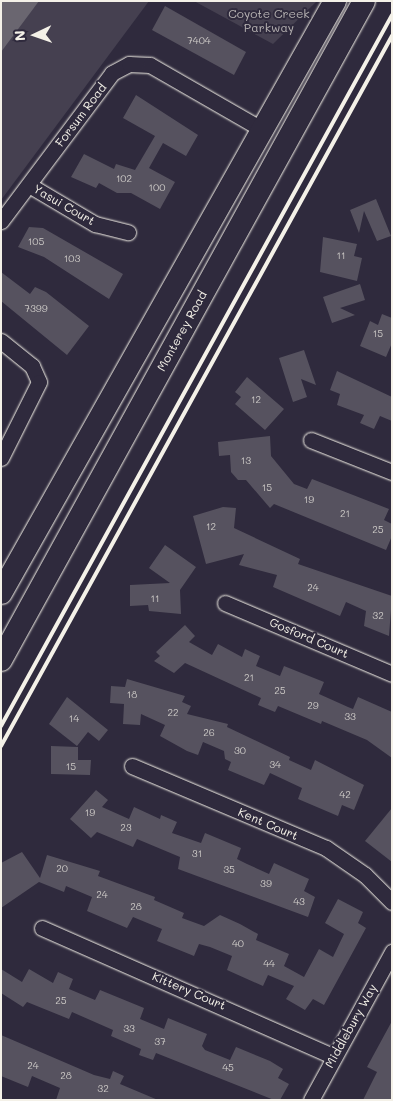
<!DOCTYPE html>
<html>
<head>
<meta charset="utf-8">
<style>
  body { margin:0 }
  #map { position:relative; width:393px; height:1101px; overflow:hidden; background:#2f2a3d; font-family:Mali,sans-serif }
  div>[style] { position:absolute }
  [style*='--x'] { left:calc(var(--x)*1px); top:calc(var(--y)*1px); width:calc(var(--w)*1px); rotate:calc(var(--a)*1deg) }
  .green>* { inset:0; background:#454050 }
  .water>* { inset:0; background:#6a6670 }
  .building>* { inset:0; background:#56525f }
  .roads { filter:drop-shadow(0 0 1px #f4f1e8) drop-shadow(0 0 1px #f4f1e8) }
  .street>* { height:15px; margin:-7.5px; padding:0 7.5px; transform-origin:7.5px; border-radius:7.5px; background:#2f2a3d }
  .primary>* { height:22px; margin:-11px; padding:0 11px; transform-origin:11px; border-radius:11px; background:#2f2a3d }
  .rail>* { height:4px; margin:-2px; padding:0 2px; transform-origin:2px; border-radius:2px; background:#f4f1e8 }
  span { translate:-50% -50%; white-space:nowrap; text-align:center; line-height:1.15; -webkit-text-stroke:4px #2f2a3d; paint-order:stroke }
  .number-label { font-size:10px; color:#ccc9c6 }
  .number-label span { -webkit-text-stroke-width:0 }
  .park-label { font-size:12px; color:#b7b3b3 }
  .street-label { font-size:12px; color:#f4f1e8 }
  .frame { position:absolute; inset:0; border:2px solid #f4f1e8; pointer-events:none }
  .north { position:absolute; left:10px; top:10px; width:50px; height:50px; -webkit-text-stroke:4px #2f2a3d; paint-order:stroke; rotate:267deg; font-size:14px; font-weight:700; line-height:20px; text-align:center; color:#f4f1e8 }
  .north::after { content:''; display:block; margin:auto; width:18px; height:22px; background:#f4f1e8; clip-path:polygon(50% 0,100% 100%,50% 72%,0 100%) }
</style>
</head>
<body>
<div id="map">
  <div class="green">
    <div style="clip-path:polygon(1px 1px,149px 1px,1px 200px)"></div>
    <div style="clip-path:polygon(194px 1px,317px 1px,273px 44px)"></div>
  </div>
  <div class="water">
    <div style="clip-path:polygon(1px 1px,39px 1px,1px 52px)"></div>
  </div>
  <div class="building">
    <div style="clip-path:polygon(165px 6px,246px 52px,234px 75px,152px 30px)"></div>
    <div style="clip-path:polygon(136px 95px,198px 135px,186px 156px,163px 143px,149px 168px,175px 182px,160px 209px,131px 193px,117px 193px,99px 183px,96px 188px,71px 177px,84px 154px,114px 169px,116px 164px,135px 170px,155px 136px,123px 118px)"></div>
    <div style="clip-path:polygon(376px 199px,391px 236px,377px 241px,364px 211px,359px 233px,350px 210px)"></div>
    <div style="clip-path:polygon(29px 227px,43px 228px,123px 274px,109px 299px,44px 257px,18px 247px)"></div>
    <div style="clip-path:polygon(323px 237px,357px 244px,354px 256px,362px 258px,357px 281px,320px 272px)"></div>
    <div style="clip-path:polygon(1px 272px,30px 294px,35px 287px,46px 292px,89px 326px,67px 355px,1px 301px)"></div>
    <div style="clip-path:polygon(360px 284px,365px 300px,340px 308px,355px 315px,332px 323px,323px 297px)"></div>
    <div style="clip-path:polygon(382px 314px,392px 318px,392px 343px,386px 357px,360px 346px,370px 321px,378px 325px)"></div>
    <div style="clip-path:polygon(304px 350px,316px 385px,301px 379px,307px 397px,293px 402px,279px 358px)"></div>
    <div style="clip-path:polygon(337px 371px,392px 397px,392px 421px,380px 416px,374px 429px,360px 423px,364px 415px,337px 405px,340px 394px,330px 390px)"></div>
    <div style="clip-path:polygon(247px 377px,284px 409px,265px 430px,235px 404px,241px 397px,235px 392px)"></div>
    <div style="clip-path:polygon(270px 436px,271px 456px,294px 484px,307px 489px,312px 479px,389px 509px,384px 520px,392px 524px,392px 536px,386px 550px,274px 504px,270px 508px,246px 480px,238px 480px,231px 472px,230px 455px,219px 456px,218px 442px)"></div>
    <div style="clip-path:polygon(223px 507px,236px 508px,234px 528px,300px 559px,298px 564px,392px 596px,389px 636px,364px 626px,366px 611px,346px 602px,340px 616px,273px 587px,277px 575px,239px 565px,244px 554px,206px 564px,193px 516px)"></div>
    <div style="clip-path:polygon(165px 545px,196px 567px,180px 590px,181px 614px,149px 611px,148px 605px,130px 606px,130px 585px,170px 583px,149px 568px)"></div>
    <div style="clip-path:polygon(185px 625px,195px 636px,189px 642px,212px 655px,218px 644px,242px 657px,245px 649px,260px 656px,256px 666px,280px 676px,284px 666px,324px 682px,319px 694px,348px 707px,353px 709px,358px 697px,392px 712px,392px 758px,367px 740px,322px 721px,321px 724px,278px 706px,275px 712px,258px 705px,261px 698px,185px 663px,174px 673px,154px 661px,160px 656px,156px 652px)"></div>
    <div style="clip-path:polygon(127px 679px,185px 696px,182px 702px,191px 706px,187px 714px,228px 724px,227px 727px,290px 757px,289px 760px,311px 770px,315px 760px,364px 785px,354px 810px,342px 805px,338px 816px,298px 799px,302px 788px,270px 773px,264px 785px,228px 770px,231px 762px,225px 759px,224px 751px,203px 742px,198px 755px,187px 751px,160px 736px,165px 725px,141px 714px,140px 725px,123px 724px,124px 704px,110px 703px,111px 686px,125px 687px)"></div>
    <div style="clip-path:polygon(67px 697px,108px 730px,99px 741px,88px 732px,77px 746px,49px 724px)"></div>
    <div style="clip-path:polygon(51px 746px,78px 747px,78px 760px,91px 760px,90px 775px,51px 774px)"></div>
    <div style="clip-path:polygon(96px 790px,108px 800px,102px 807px,129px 819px,134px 807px,160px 819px,161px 815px,177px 822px,172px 833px,201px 843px,205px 833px,241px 848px,237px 859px,247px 864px,269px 874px,274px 863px,309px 879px,304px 891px,315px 897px,308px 917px,178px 869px,180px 857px,137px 839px,133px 847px,97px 832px,91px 838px,70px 819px)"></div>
    <div style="clip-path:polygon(392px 808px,392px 862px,365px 841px)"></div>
    <div style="clip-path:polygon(22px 852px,40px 878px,47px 855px,100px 871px,98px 876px,155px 897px,154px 900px,184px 913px,182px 918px,204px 926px,220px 915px,240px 924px,258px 934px,256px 940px,289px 954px,284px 966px,304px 977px,319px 949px,333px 957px,344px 934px,325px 923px,338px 899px,363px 912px,358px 923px,366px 928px,324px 1005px,313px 999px,305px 1010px,286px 999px,294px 986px,268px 975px,263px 986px,227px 970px,232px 956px,210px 947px,199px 944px,194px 956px,157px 941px,162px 929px,133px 917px,127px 928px,101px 917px,87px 911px,92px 897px,66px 886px,64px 892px,39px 882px,1px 908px,1px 863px)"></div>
    <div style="clip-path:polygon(1px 969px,22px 982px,29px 969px,53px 983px,58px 972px,73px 979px,69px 989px,95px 1000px,100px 990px,144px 1008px,140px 1019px,164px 1029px,168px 1018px,207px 1034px,202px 1046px,205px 1050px,230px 1060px,236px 1047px,270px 1061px,283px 1069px,278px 1078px,289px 1084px,280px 1100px,274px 1100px,156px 1053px,153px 1060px,139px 1055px,141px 1049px,111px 1036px,113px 1030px,72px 1012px,69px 1019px,27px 1002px,23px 1007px,1px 993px)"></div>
    <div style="clip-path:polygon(392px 1021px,392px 1100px,363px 1100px,377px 1072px,367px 1067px)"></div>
    <div style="clip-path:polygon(1px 1035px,94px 1075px,110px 1079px,113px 1071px,124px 1076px,120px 1084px,158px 1100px,56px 1100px,60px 1088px,32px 1076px,28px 1087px,1px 1076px)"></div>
  </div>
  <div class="roads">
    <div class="street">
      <div style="--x:29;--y:185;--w:77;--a:30.6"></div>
      <div style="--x:95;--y:224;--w:34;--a:14"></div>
      <div style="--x:1;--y:221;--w:185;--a:-53.1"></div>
      <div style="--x:112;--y:73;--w:19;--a:-28"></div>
      <div style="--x:129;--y:64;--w:21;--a:3"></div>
      <div style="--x:150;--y:65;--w:130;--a:29.9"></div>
      <div style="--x:1;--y:341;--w:40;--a:39"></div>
      <div style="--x:32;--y:366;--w:17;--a:66"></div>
      <div style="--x:39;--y:382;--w:85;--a:116.6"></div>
      <div style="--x:311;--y:440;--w:87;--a:21.6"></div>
      <div style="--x:225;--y:603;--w:181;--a:23"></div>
      <div style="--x:132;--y:766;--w:211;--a:22.9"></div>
      <div style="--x:326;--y:848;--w:47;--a:34.7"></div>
      <div style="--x:365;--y:875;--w:38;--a:45"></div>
      <div style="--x:42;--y:928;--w:319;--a:23.8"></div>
      <div style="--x:311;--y:1100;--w:169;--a:-61.3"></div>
    </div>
    <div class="primary">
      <div style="--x:1;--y:593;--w:680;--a:-60.57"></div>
      <div style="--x:1;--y:660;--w:752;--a:-61.15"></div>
    </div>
  </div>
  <div class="rail">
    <div style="--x:1;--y:726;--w:811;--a:-61.19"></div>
    <div style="--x:1;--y:746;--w:811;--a:-61.16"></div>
  </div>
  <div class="number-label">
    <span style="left:199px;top:41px">7404</span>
    <span style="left:124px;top:179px">102</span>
    <span style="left:157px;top:188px">100</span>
    <span style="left:36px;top:242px">105</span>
    <span style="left:341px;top:256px">11</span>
    <span style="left:72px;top:259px">103</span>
    <span style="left:36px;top:309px">7399</span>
    <span style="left:378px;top:334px">15</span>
    <span style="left:256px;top:400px">12</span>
    <span style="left:246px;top:461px">13</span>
    <span style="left:267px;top:488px">15</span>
    <span style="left:309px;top:500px">19</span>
    <span style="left:345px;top:514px">21</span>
    <span style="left:211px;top:527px">12</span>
    <span style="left:378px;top:530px">25</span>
    <span style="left:313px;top:588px">24</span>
    <span style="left:155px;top:599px">11</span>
    <span style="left:378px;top:616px">32</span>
    <span style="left:249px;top:678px">21</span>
    <span style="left:280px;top:691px">25</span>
    <span style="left:132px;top:695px">18</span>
    <span style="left:313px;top:706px">29</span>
    <span style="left:173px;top:713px">22</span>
    <span style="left:350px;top:717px">33</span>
    <span style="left:74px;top:719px">14</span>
    <span style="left:209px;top:733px">26</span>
    <span style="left:240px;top:751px">30</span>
    <span style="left:275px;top:765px">34</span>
    <span style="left:71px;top:767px">15</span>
    <span style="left:345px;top:795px">42</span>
    <span style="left:90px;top:813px">19</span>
    <span style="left:126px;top:828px">23</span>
    <span style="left:197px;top:854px">31</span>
    <span style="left:62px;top:869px">20</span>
    <span style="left:229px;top:870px">35</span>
    <span style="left:266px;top:884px">39</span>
    <span style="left:102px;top:895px">24</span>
    <span style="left:299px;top:902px">43</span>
    <span style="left:136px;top:907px">28</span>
    <span style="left:238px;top:944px">40</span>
    <span style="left:269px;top:964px">44</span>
    <span style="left:61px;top:1001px">25</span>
    <span style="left:129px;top:1029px">33</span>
    <span style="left:160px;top:1042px">37</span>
    <span style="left:33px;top:1066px">24</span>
    <span style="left:228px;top:1068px">45</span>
    <span style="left:66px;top:1076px">28</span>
    <span style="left:103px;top:1089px">32</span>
  </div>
  <div class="park-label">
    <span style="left:269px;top:21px">Coyote Creek<br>Parkway</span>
  </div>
  <div class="street-label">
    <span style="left:81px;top:115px;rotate:-53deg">Forsum Road</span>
    <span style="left:64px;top:205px;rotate:30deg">Yasui Court</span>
    <span style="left:182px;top:331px;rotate:-61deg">Monterey Road</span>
    <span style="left:309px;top:638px;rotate:23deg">Gosford Court</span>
    <span style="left:268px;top:824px;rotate:23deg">Kent Court</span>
    <span style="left:189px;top:991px;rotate:23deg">Kittery Court</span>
    <span style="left:351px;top:1026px;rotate:-61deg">Middlebury Way</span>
  </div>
  <div class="frame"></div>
  <div class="north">N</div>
</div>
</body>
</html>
